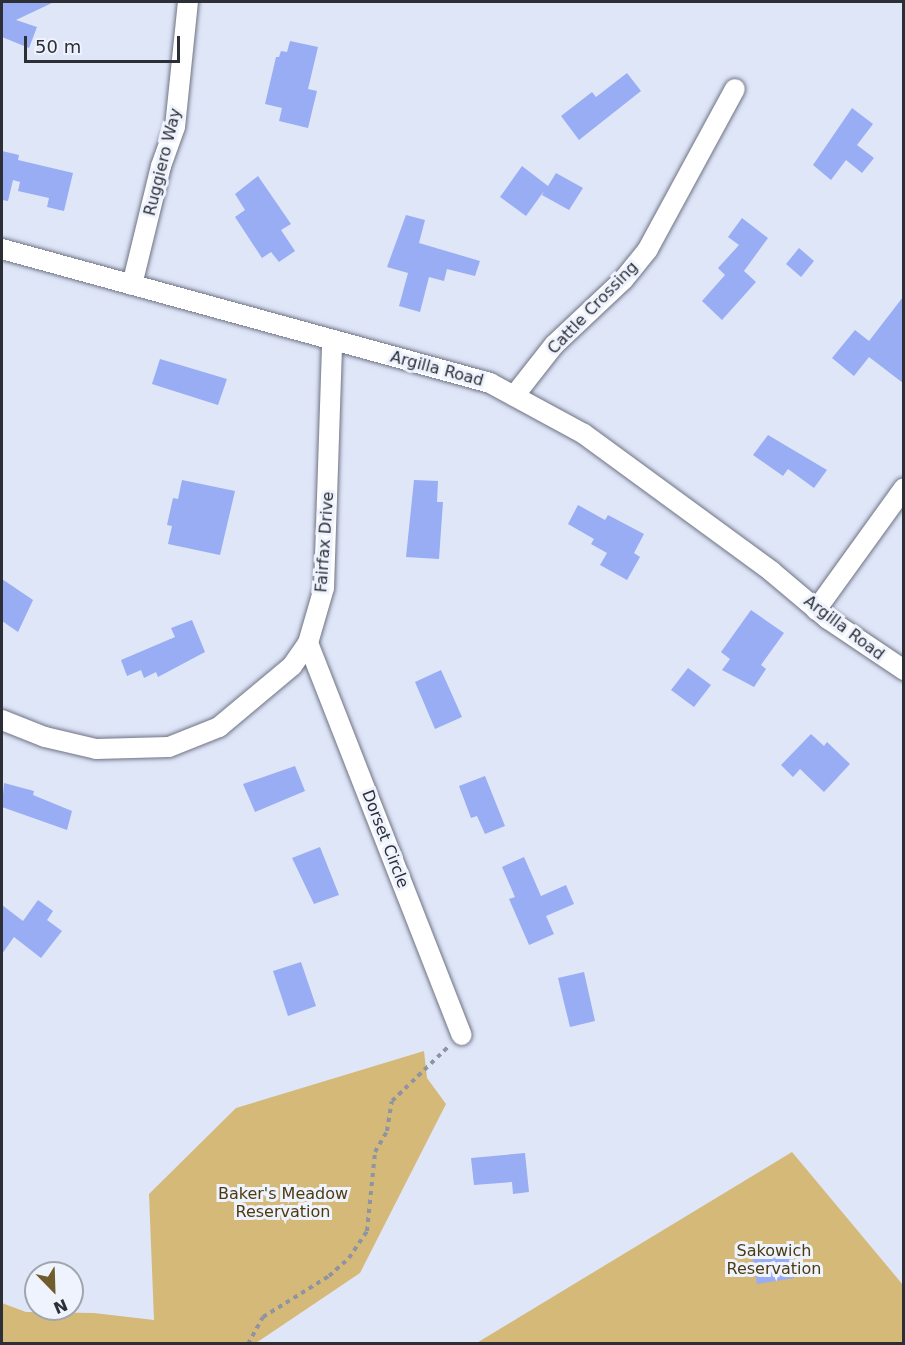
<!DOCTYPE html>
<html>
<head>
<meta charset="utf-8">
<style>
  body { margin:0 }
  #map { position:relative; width:905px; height:1345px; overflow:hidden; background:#dfe6f8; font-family:"DejaVu Sans",sans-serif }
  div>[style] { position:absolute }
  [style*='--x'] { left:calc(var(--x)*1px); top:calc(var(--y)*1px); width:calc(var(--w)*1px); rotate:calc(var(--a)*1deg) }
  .green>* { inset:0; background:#d5b978 }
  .building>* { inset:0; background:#98adf3 }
  .path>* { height:4px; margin-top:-2px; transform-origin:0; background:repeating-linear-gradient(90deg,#8f94a1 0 4.5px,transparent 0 9px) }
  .roads { filter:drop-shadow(0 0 2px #6e7383) drop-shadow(0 0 2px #6e7383) }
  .street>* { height:20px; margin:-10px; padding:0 10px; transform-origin:10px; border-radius:10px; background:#fff }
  span { translate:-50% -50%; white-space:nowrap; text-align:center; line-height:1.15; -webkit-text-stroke:6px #eff3fe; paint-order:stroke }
  .street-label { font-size:16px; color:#2c2f36 }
  .park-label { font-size:16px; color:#4c3b0f }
  .frame { position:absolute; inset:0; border:3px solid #2c2f36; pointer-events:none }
  .north { position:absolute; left:24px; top:1261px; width:60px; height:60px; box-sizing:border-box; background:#eff3fe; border:2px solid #a1a5ae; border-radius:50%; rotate:157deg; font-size:16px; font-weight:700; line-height:24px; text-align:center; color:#2c2f36 }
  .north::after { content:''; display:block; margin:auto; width:21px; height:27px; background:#715d2c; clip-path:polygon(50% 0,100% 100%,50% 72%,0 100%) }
  .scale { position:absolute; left:24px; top:36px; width:156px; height:27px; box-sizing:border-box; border:3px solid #2c2f36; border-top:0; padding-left:8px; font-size:18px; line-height:21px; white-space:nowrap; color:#2c2f36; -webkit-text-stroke:4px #eff3fe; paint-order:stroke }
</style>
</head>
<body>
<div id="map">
  <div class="green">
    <div style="clip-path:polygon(424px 1051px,427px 1078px,446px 1104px,360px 1273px,256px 1343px,2px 1343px,2px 1303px,26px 1312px,94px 1313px,154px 1320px,149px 1194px,236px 1108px)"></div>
    <div style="clip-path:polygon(792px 1152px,903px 1285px,903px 1343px,475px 1344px)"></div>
  </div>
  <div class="building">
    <div style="clip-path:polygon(2px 2px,54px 2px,16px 20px,37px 27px,29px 48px,2px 37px)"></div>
    <div style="clip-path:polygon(290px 41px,318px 47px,308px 89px,317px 91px,308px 128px,279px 121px,282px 108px,265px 104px,276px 57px,279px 57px,281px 51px,287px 52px)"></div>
    <div style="clip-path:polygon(627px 73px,641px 91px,579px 140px,561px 116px,592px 92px,596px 97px)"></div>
    <div style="clip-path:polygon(852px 108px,873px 124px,857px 145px,874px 158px,862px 173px,846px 160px,831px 180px,813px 165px)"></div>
    <div style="clip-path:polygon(2px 151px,19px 155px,18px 160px,73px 173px,64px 211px,47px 207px,49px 198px,18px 191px,20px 182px,13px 180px,8px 201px,2px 200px)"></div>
    <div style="clip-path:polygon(522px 166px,548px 186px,556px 173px,583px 188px,569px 210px,542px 195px,544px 191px,526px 216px,500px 197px)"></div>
    <div style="clip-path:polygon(258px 176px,291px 224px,281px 230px,295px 251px,279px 262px,271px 252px,262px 258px,235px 217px,245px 210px,235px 194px)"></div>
    <div style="clip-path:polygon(406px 215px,425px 220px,419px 243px,480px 261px,475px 276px,447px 269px,444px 281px,429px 277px,420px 312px,399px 306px,408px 273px,387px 267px)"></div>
    <div style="clip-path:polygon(742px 218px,768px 238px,744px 271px,756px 282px,722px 320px,702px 301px,725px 275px,718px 268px,739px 245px,728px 237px)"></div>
    <div style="clip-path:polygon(799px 248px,814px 261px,801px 277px,786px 264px)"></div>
    <div style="clip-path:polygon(903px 297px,903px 383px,869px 357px,854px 376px,832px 358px,855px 330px,869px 341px)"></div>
    <div style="clip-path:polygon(160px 359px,227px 379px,218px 405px,152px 384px)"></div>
    <div style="clip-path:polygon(768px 435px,827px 470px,814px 488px,788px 469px,783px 476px,753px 455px)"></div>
    <div style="clip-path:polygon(182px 480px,235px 491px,220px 555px,168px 544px,172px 526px,167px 525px,173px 498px,178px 499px)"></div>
    <div style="clip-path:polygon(414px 480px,438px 481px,437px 502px,443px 502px,439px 559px,406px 557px)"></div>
    <div style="clip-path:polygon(578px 505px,605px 520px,608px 515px,644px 534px,634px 553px,640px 557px,627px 580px,600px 565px,607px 553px,591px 544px,594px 539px,568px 524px)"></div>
    <div style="clip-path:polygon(2px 579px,33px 600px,18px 632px,2px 621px)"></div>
    <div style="clip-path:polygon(751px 610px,784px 633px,761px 665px,766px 669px,754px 687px,722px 670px,730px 659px,721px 652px)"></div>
    <div style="clip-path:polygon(192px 620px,205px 652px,158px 677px,156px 672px,144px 678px,141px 670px,127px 676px,121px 660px,175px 637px,171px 628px)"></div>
    <div style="clip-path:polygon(688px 668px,711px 685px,694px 707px,671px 690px)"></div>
    <div style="clip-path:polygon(441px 670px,462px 717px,435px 729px,415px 682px)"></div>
    <div style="clip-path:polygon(811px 734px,824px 746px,827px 742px,850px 764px,824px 792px,800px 769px,793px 777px,781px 765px)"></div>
    <div style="clip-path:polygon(295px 766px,305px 791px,255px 812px,243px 784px)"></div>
    <div style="clip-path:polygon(485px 776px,505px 826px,485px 834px,477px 816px,471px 818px,459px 786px)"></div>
    <div style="clip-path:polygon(4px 783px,34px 791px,33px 795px,72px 811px,67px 830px,2px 807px)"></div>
    <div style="clip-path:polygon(320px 847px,339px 895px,314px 904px,292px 858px)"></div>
    <div style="clip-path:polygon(524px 857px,541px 896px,566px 885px,574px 904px,546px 916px,554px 934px,529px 945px,509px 899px,515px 897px,502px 867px)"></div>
    <div style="clip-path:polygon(38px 900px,53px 911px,47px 920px,62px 931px,41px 958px,14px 937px,2px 954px,2px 905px,23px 921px)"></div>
    <div style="clip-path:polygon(301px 962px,316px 1006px,288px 1016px,273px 971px)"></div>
    <div style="clip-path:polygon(584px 972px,595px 1021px,570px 1027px,558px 978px)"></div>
    <div style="clip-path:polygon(525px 1153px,529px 1192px,513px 1194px,512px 1182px,474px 1185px,471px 1158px)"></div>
    <div style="clip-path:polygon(789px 1247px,794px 1278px,757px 1284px,752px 1253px)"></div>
  </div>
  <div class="path">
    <div style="--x:248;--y:1344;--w:31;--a:-61"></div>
    <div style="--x:263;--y:1317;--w:78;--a:-31.8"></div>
    <div style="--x:329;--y:1276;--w:27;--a:-42"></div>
    <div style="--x:349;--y:1258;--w:32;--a:-56"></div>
    <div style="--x:367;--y:1231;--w:79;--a:-84.2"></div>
    <div style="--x:375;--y:1152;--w:24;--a:-60"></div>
    <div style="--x:387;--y:1131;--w:30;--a:-81"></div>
    <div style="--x:392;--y:1101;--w:78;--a:-44"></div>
  </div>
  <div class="roads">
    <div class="street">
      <div style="--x:2;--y:249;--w:506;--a:15.35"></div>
      <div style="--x:490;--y:383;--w:107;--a:28.5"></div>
      <div style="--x:584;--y:434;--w:232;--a:36.2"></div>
      <div style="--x:771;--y:571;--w:75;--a:40.1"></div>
      <div style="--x:828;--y:619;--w:92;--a:33.9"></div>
      <div style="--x:132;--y:285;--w:122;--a:-76.3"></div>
      <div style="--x:161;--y:166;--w:41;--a:-70.3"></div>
      <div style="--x:175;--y:127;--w:126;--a:-84.1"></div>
      <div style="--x:514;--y:396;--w:65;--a:-51.9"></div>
      <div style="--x:554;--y:345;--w:96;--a:-43.3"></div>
      <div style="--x:624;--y:279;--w:38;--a:-51"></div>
      <div style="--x:648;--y:249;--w:182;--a:-61.5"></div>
      <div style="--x:816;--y:610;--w:150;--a:-54.2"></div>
      <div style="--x:308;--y:643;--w:421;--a:68.6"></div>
      <div style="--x:2;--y:720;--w:46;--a:21.6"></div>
      <div style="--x:45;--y:737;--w:52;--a:13.2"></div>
      <div style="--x:96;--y:749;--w:73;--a:-1.6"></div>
      <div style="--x:169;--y:747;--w:54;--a:-21.8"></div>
      <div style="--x:219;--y:727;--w:95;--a:-39.9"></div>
      <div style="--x:292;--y:666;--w:28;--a:-55"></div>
      <div style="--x:308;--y:643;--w:57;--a:-73.8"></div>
      <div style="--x:324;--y:588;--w:247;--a:-88.1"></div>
    </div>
  </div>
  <div class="street-label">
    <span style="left:163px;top:162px;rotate:-76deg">Ruggiero Way</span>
    <span style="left:593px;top:308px;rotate:-46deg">Cattle Crossing</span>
    <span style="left:437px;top:369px;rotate:15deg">Argilla Road</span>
    <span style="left:325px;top:542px;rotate:-86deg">Fairfax Drive</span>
    <span style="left:844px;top:628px;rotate:37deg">Argilla Road</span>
    <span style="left:385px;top:839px;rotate:69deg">Dorset Circle</span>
  </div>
  <div class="park-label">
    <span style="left:283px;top:1203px">Baker's Meadow<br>Reservation</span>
    <span style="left:774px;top:1260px">Sakowich<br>Reservation</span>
  </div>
  <div class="frame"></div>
  <div class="north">N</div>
  <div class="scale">50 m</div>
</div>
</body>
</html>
